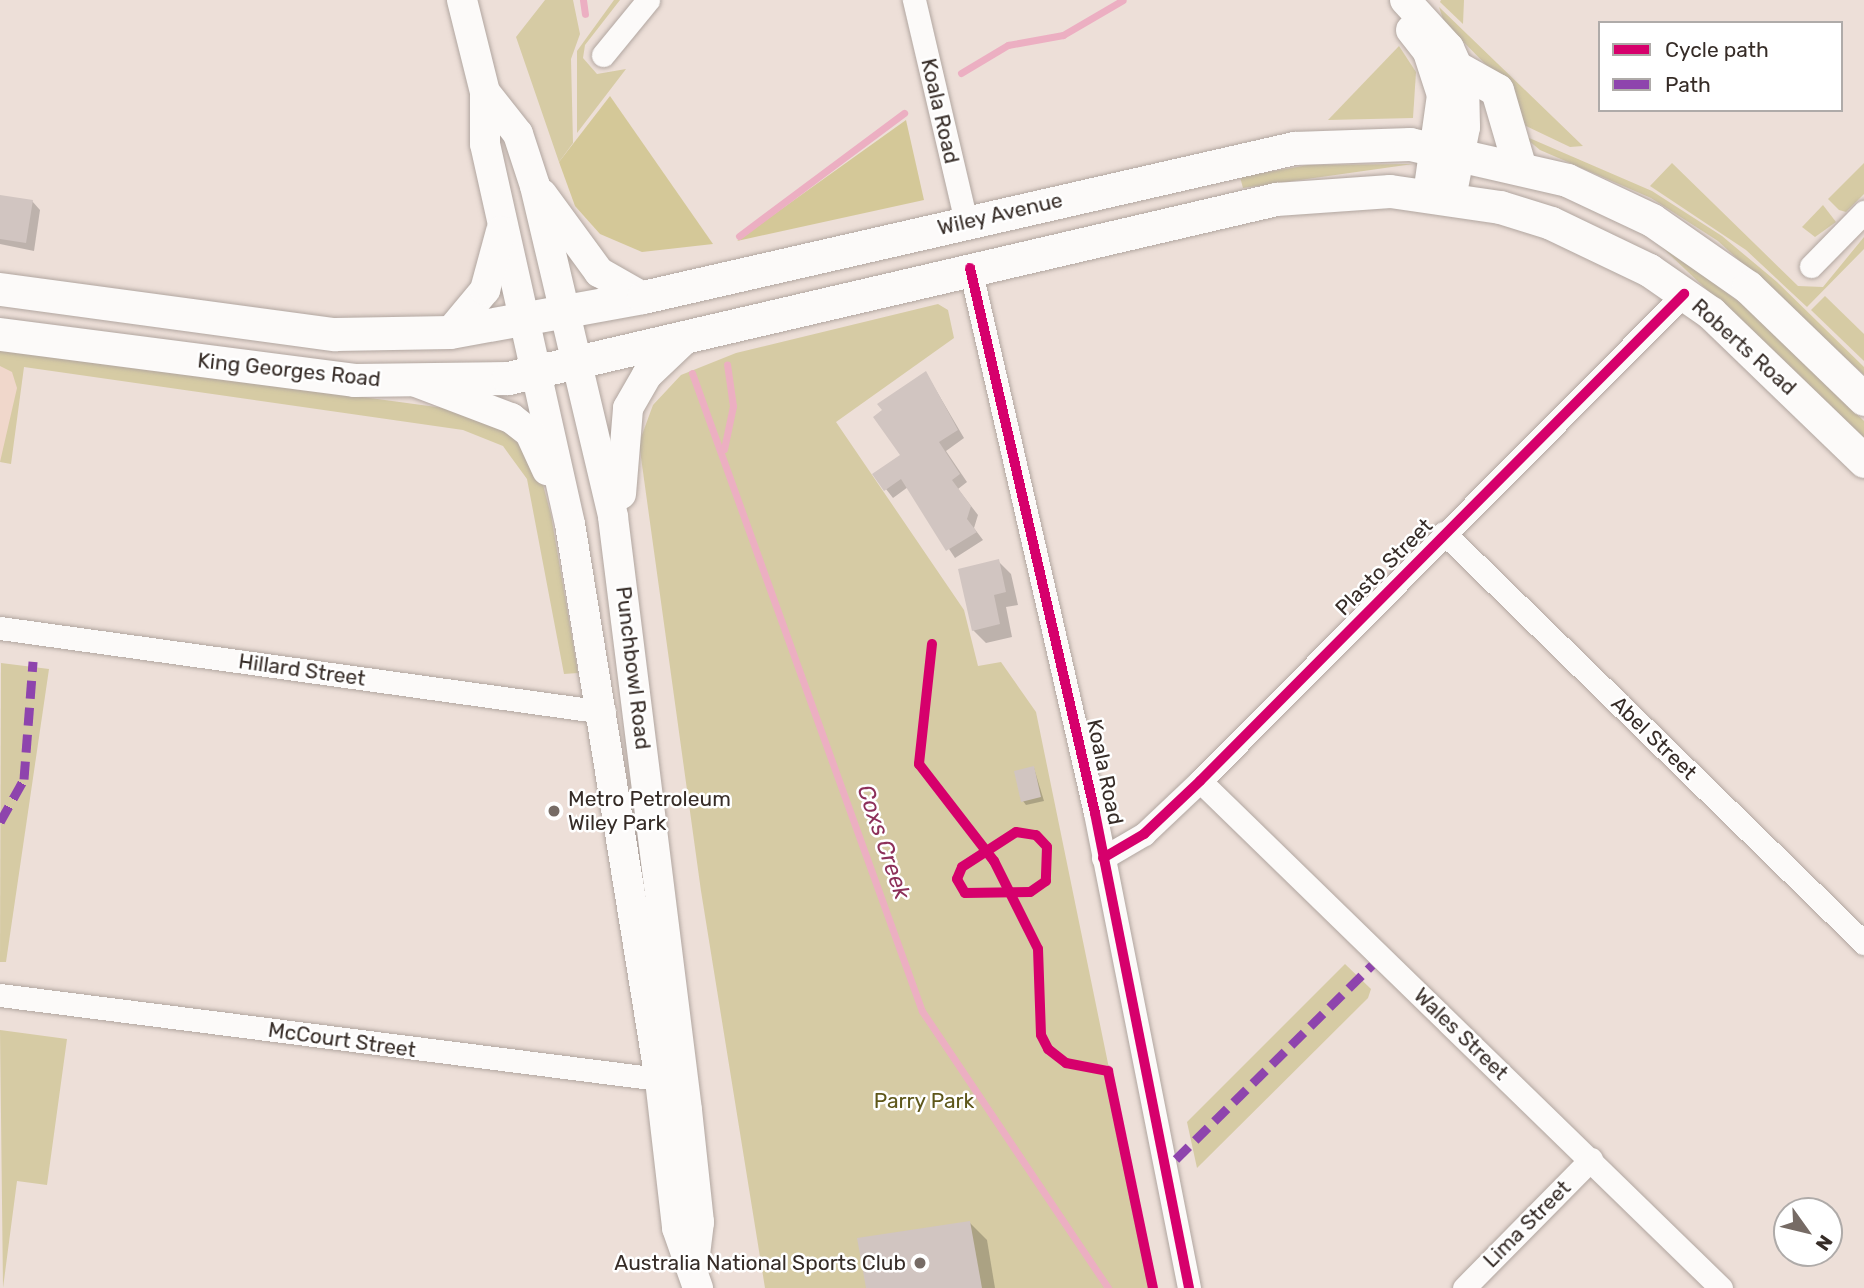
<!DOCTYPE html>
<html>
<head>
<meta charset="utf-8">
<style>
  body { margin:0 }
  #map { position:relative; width:1864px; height:1288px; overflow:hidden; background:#eddfd8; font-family:Rubik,sans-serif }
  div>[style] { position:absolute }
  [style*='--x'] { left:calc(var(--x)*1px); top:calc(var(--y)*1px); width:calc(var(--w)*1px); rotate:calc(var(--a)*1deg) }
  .built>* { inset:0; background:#f0d7cb }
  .green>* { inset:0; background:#d6cba4 }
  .forest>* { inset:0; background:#d4c898 }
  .shadow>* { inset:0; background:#0003 }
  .stream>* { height:7px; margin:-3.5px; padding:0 3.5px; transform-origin:3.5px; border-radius:3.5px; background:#ecafc2 }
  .building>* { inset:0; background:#d1c5c1 }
  .roads { filter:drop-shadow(0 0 2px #b1a6a0) drop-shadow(0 0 2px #b1a6a0) }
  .minor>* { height:23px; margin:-11.5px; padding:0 11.5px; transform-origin:11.5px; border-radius:11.5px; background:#fcfaf9 }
  .major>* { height:30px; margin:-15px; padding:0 15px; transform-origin:15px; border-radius:15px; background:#fcfaf9 }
  .highway>* { height:33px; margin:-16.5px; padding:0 16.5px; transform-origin:16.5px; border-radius:16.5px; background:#fcfaf9 }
  .quiet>* { height:9px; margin-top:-4.5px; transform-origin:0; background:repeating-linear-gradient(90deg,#8e44ad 0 18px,transparent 0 27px) }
  .cycleway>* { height:10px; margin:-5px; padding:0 5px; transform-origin:5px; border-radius:5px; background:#d6006c }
  .dots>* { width:19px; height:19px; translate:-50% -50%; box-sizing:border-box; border:4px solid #fff; border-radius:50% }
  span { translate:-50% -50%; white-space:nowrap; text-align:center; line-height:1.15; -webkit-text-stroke:5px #fff; paint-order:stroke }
  .street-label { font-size:21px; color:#362c27 }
  .poi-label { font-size:21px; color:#362c27 }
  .left { translate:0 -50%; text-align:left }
  .right { translate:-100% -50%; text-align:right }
  .park-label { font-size:21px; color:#5e571a }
  .water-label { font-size:23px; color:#8d305a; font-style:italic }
  .legend { position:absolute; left:1598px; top:21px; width:245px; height:91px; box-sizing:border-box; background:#fff; border:2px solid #afaba9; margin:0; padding:9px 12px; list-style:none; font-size:21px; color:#362c27 }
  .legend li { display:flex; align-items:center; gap:14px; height:35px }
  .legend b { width:35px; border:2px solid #afaba9 }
  .north { position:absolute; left:1773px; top:1197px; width:70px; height:70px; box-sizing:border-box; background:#fff; border:2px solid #afaba9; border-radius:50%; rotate:124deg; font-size:19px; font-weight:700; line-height:28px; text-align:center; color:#362c27 }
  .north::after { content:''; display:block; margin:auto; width:24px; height:32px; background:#766b65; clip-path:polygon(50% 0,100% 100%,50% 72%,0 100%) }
</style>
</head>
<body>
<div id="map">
  <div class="built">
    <div style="clip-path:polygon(0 360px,24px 364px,10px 463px,0 461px)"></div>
  </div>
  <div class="green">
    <div style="clip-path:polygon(545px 0,573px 0,580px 34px,571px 59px,573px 143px,559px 162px,516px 37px)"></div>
    <div style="clip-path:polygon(614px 0,620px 0,585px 45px,583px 58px,597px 74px,626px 69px,577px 133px,577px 51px)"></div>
    <div style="clip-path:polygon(1464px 0,1463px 24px,1440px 2px,1441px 0)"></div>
    <div style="clip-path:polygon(1439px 7px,1583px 146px,1570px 147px,1526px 126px,1495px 74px,1444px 22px)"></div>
    <div style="clip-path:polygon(1399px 46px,1416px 72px,1413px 118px,1328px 120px)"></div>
    <div style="clip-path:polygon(1522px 135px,1652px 191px,1722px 236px,1777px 282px,1864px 367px,1864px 375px,1718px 241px,1651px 198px,1540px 150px)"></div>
    <div style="clip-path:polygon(1672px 163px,1798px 286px,1823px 287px,1864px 237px,1864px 249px,1807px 307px,1746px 250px,1650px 186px)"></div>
    <div style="clip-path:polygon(1864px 163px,1864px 194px,1846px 212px,1839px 210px,1828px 199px)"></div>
    <div style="clip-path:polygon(1413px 164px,1243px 188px,1240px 177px,1308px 165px)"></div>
    <div style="clip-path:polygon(1823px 205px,1836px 222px,1815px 237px,1802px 227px)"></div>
    <div style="clip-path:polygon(1650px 236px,1750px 310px,1864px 421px,1864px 438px)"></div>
    <div style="clip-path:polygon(1825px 296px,1864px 334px,1864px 361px,1811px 310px)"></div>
    <div style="clip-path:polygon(938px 304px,948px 310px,954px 338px,836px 422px,964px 610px,978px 666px,1001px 662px,1036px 712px,1154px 1288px,765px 1288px,701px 891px,639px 443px,653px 405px,681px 375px,736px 353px)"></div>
    <div style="clip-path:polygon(0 348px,451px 409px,513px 431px,541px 477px,551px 515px,578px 673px,564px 674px,527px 479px,503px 446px,463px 430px,24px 367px,11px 464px,0 462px,17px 388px,12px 372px,0 366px)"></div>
    <div style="clip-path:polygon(1px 663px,49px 669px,6px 962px,0 962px)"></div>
    <div style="clip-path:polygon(1345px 964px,1371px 989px,1368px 998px,1197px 1168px,1187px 1122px)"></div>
    <div style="clip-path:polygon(0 1030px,67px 1039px,47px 1185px,17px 1181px,3px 1288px)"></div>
  </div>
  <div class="forest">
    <div style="clip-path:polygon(610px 96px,713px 244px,642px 252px,600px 234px,575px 206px,559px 162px)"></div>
    <div style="clip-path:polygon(906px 120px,924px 200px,737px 241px)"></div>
  </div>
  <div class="shadow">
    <div style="clip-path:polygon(0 199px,32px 201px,40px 210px,34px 251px,0 244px)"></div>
    <div style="clip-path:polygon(926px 373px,964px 438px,946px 451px,967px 482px,958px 489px,978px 515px,974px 528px,983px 540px,955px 558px,908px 487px,893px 498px,875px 475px,902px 455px)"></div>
    <div style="clip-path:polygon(998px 561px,1011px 574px,1018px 605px,1006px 607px,1012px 637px,986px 643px,973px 630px)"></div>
    <div style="clip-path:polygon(1034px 768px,1044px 801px,1026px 805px,1023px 801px)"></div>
    <div style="clip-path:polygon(970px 1223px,987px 1240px,995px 1288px,868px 1288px)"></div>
  </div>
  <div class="stream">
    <div style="--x:583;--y:0;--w:14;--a:82"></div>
    <div style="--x:961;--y:73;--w:55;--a:-30.8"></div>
    <div style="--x:1008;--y:45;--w:56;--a:-10.3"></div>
    <div style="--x:1063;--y:35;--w:69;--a:-30.3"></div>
    <div style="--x:739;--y:236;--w:206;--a:-36.7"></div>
    <div style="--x:692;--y:373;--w:678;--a:70.18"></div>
    <div style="--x:922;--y:1011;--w:334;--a:56.1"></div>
    <div style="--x:724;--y:449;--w:44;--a:-78.2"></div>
    <div style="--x:733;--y:406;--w:42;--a:-98.1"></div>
  </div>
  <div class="building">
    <div style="clip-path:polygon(0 195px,33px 200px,26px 243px,0 239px)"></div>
    <div style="clip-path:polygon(926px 371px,958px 430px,939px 442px,960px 474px,952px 480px,971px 506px,967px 519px,977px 532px,946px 551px,901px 479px,884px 491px,872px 474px,900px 455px,873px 417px,882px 410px,877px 404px)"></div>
    <div style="clip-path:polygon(999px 559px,1006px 592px,994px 595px,1000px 624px,972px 631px,958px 569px)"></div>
    <div style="clip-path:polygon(1034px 766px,1041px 797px,1021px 802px,1014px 771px)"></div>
    <div style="clip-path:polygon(970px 1221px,982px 1288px,866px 1288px,857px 1238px)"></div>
  </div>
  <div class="roads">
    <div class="minor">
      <div style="--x:914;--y:0;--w:228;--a:76.8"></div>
      <div style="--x:603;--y:55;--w:71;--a:-50.7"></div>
      <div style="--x:1811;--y:266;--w:76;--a:-45.5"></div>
      <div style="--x:970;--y:268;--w:559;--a:77.08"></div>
      <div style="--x:1095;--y:813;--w:484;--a:78.8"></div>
      <div style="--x:1444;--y:533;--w:587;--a:44.31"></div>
      <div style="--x:0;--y:628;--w:610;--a:7.92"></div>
      <div style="--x:1200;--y:781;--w:727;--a:44.22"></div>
      <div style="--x:1103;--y:858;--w:48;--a:-30.3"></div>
      <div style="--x:1144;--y:834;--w:77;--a:-43.4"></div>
      <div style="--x:1200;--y:781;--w:687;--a:-45.18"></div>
      <div style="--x:0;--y:995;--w:679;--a:7.27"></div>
      <div style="--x:1464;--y:1288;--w:181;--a:-45.4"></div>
    </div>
    <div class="major">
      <div style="--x:462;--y:0;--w:95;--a:76"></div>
      <div style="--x:485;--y:92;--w:52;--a:90"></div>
      <div style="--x:485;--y:144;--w:389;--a:77.4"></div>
      <div style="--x:570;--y:524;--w:563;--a:80.81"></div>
      <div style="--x:660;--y:1080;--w:149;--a:83.4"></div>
      <div style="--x:677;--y:1228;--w:64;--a:70.7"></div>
      <div style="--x:1405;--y:0;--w:65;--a:47.5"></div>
      <div style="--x:1449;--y:48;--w:37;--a:66"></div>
      <div style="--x:1464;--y:82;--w:45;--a:88.7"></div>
      <div style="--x:1465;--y:127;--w:72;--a:101.2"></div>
      <div style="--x:1411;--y:30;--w:28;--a:52"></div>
      <div style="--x:1428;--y:52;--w:45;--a:72"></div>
      <div style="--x:1442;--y:95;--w:101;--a:98"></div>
      <div style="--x:485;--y:92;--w:53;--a:51.8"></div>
      <div style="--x:518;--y:134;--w:55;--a:71.9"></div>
      <div style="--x:535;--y:186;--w:340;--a:76.7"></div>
      <div style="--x:613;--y:517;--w:598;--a:82.89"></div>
      <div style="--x:687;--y:1110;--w:113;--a:83.9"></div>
      <div style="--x:699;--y:1222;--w:41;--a:97"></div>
      <div style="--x:542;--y:194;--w:97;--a:53.8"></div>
      <div style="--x:599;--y:272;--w:51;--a:29.6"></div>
      <div style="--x:450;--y:332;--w:55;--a:-50.2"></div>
      <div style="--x:485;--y:290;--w:61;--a:-74.8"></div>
      <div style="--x:416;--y:382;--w:102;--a:20.8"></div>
      <div style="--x:511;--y:418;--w:24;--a:38"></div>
      <div style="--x:530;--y:433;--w:41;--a:65.3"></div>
      <div style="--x:621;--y:494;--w:86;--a:-85.3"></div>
      <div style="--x:628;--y:408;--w:38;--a:-60"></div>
      <div style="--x:647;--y:375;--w:50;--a:-43.4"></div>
    </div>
    <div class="highway">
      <div style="--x:1461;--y:70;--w:41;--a:29.1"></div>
      <div style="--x:1497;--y:90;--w:78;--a:73.7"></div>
      <div style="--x:0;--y:289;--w:338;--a:7.7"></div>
      <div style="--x:335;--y:334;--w:115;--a:-1"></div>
      <div style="--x:450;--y:332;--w:196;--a:-10.3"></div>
      <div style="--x:643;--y:297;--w:668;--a:-12.89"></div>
      <div style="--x:1294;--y:148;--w:116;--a:-2"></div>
      <div style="--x:1410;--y:144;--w:161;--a:12.9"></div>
      <div style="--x:1567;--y:180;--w:94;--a:25.2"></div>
      <div style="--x:1652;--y:220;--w:117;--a:34.9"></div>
      <div style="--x:1748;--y:287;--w:161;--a:44"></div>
      <div style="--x:0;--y:334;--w:357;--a:7.4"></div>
      <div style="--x:354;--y:380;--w:154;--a:-0.7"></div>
      <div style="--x:508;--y:378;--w:789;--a:-13.12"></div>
      <div style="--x:1276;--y:199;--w:114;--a:-4"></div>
      <div style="--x:1390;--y:191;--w:111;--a:8.3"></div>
      <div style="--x:1500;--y:207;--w:53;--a:17.4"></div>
      <div style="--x:1551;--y:223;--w:109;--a:25.6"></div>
      <div style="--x:1649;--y:270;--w:75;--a:34.7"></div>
      <div style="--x:1711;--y:313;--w:213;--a:44"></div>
    </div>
  </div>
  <div class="quiet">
    <div style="--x:0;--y:822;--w:49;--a:-60.8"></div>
    <div style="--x:24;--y:779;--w:118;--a:-85.6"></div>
    <div style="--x:1176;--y:1159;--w:276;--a:-44.7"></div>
  </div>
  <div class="cycleway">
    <div style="--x:970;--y:268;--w:559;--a:77.08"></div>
    <div style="--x:1095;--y:813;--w:484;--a:78.8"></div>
    <div style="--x:932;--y:644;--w:121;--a:96.2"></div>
    <div style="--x:919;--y:764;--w:123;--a:52.3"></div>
    <div style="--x:994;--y:861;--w:98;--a:63.4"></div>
    <div style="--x:1038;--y:949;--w:86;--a:88"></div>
    <div style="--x:1041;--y:1035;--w:16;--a:63"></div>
    <div style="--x:1048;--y:1049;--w:23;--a:38"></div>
    <div style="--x:1066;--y:1063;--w:43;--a:10.8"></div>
    <div style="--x:1108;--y:1071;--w:222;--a:78.3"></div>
    <div style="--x:1016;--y:832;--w:20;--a:9"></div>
    <div style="--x:1036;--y:835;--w:16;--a:47"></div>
    <div style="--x:1047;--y:847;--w:34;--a:92"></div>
    <div style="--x:1046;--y:881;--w:19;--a:145"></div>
    <div style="--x:1030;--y:892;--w:65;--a:179.1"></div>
    <div style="--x:965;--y:893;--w:16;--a:-120"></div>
    <div style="--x:957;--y:879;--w:13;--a:-67"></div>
    <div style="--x:962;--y:867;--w:64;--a:-32.9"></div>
    <div style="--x:1103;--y:858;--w:48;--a:-30.3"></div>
    <div style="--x:1144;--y:834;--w:77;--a:-43.4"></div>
    <div style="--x:1200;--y:781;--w:687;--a:-45.18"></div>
  </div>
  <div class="dots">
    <div style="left:554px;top:811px;background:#766b65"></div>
    <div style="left:920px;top:1263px;background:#766b65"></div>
  </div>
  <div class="street-label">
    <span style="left:940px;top:111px;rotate:77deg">Koala Road</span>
    <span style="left:1000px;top:214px;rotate:-13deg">Wiley Avenue</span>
    <span style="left:1744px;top:347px;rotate:42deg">Roberts Road</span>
    <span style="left:289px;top:370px;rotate:6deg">King Georges Road</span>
    <span style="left:1384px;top:567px;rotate:-45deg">Plasto Street</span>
    <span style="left:633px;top:668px;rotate:83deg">Punchbowl Road</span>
    <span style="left:302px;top:670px;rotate:8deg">Hillard Street</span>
    <span style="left:1654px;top:738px;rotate:44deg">Abel Street</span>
    <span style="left:1105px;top:772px;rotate:78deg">Koala Road</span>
    <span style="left:1461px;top:1034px;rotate:44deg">Wales Street</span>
    <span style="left:342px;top:1040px;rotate:8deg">McCourt Street</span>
    <span style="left:1527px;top:1224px;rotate:-45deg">Lima Street</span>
  </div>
  <div class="poi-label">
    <span class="left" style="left:568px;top:811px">Metro Petroleum<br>Wiley Park</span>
    <span class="right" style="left:906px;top:1263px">Australia National Sports Club</span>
  </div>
  <div class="park-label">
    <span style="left:924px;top:1101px">Parry Park</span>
  </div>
  <div class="water-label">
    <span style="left:884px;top:842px;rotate:71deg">Coxs Creek</span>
  </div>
  <ul class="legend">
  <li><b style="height:9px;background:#d6006c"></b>Cycle path</li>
  <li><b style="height:9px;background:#8e44ad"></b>Path</li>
  </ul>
  <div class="north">N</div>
</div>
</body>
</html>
